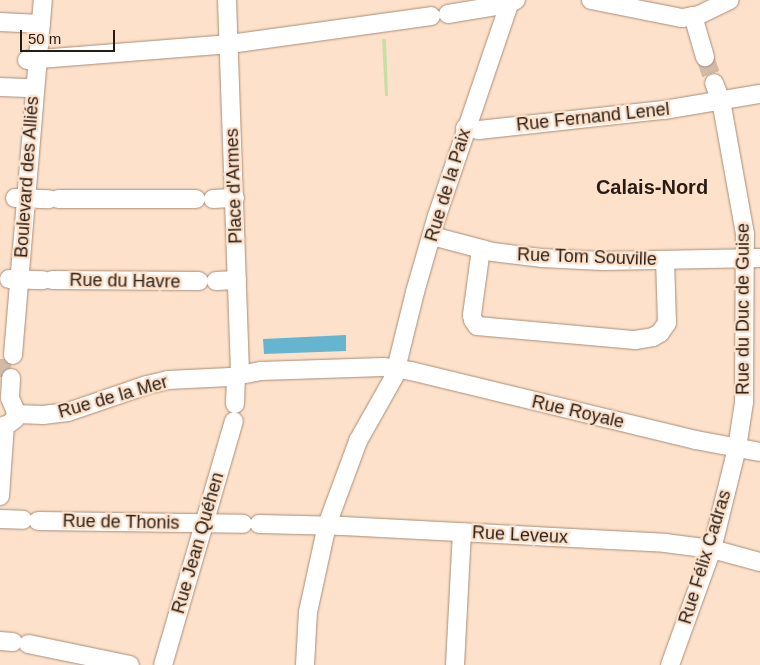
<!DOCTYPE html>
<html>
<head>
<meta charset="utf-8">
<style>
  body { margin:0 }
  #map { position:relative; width:760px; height:665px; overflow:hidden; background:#fee1ca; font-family:Helvetica,sans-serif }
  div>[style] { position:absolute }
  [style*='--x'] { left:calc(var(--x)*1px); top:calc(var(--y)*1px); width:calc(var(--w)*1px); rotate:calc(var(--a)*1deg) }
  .green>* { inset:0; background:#c4e0a4 }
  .water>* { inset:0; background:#65b5d1 }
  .minor-tunnel>* { height:18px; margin-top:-9px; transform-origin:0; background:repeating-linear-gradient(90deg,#d3baa6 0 18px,transparent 0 27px) }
  .roads { filter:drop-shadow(0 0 1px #a88d78) drop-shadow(0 0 1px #a88d78) }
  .minor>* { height:18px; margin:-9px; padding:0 9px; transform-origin:9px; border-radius:9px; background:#fff }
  span { translate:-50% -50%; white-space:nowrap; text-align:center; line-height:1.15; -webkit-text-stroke:4.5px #fee1ca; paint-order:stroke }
  .street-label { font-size:18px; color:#261c14 }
  .quarter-label { font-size:20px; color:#261c14; font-weight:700 }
  .scale { position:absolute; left:20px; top:30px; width:95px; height:22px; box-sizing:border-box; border:2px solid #261c14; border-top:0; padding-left:6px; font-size:15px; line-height:18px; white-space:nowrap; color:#261c14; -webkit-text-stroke:4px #fee1ca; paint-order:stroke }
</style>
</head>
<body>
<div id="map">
  <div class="green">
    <div style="clip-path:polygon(382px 39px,386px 39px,388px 96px,385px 96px)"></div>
  </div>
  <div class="water">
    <div style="clip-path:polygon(346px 335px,346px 351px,264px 354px,263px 339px)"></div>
  </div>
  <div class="minor-tunnel">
    <div style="--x:705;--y:57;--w:28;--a:71"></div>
    <div style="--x:1;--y:377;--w:23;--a:-85"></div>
  </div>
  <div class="roads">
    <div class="minor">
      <div style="--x:227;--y:0;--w:374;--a:88"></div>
      <div style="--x:591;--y:0;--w:93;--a:11.2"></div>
      <div style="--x:682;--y:18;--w:17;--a:-10"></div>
      <div style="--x:699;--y:15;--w:34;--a:-26"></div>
      <div style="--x:448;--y:14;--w:62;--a:-9.3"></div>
      <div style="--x:509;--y:4;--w:8;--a:-30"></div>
      <div style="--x:693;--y:16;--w:43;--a:73.7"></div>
      <div style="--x:0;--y:22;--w:41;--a:2.8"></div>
      <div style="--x:27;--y:60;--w:204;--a:-4.5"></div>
      <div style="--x:230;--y:44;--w:203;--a:-7.9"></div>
      <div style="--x:0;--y:87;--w:34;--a:2"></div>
      <div style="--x:465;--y:128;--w:14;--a:8"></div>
      <div style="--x:479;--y:130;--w:186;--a:-6.2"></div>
      <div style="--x:664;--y:110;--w:97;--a:-9.5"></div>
      <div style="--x:15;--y:198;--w:34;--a:2"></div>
      <div style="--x:58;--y:199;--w:138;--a:0"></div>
      <div style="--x:213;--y:199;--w:22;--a:-3"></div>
      <div style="--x:432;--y:236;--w:63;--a:14.7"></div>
      <div style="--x:493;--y:252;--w:48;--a:7.1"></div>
      <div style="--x:541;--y:258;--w:62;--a:2.8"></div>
      <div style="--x:603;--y:261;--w:157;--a:-1.1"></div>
      <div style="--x:481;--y:249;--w:67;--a:97.8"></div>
      <div style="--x:472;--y:315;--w:5;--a:79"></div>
      <div style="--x:473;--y:320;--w:7;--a:56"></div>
      <div style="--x:477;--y:326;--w:159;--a:5.1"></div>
      <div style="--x:635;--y:340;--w:18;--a:-9"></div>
      <div style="--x:653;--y:337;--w:8;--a:-30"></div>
      <div style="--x:660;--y:333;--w:12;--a:-55"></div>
      <div style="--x:667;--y:323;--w:63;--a:-91.8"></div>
      <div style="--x:9;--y:279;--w:34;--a:2"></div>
      <div style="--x:52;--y:280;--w:147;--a:0.4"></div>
      <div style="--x:216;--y:281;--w:21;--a:-3"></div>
      <div style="--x:13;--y:355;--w:356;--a:-85.2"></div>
      <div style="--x:235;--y:404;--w:28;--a:-88"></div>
      <div style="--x:16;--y:414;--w:27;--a:2"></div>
      <div style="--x:43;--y:415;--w:25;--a:-7"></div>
      <div style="--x:68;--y:412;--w:83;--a:-18.9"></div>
      <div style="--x:147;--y:385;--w:22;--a:-13"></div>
      <div style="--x:168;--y:380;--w:62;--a:-2.8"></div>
      <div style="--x:230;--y:377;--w:32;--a:-11"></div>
      <div style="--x:261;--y:371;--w:122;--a:-1.9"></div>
      <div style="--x:383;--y:367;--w:28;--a:8"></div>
      <div style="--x:411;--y:371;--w:293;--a:13.6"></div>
      <div style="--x:696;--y:440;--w:65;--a:10.6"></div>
      <div style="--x:10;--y:423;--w:6;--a:-39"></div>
      <div style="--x:15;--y:419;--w:7;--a:-82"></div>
      <div style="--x:16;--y:412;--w:15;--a:-113"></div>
      <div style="--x:10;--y:398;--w:20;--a:-87"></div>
      <div style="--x:0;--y:496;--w:71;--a:-86"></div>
      <div style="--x:0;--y:519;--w:23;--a:2"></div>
      <div style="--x:38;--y:521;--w:205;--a:0.8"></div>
      <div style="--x:259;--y:524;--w:84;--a:1.4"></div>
      <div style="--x:343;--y:526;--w:322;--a:3"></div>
      <div style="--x:665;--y:543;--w:47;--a:7.3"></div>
      <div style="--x:712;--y:549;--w:50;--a:15.2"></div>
      <div style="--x:0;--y:641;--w:13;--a:4"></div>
      <div style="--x:28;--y:644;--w:104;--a:11.6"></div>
      <div style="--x:163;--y:665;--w:254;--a:-73.8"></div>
      <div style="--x:305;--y:665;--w:53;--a:-86.8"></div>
      <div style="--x:308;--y:612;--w:89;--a:-77.7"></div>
      <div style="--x:327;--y:525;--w:90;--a:-69.7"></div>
      <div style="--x:358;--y:441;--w:73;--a:-60.6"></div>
      <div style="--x:394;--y:377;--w:88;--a:-76.1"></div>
      <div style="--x:415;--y:292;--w:79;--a:-73.9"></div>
      <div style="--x:437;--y:216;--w:224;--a:-71.2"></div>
      <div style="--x:455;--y:665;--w:133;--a:-87"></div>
      <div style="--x:670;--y:665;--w:123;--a:-70.1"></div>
      <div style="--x:712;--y:549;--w:104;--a:-76.1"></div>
      <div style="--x:737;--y:448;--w:47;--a:-81.3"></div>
      <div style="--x:744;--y:402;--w:168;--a:-89.7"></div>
      <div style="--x:745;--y:234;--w:135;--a:-100.2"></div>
      <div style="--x:721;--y:101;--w:19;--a:-111"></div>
    </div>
  </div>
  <div class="street-label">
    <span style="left:593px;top:117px;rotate:-6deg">Rue Fernand Lenel</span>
    <span style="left:27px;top:177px;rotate:-86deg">Boulevard des Alliés</span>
    <span style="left:448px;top:185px;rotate:-73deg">Rue de la Paix</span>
    <span style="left:234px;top:186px;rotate:-92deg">Place d'Armes</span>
    <span style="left:587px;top:257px;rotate:2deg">Rue Tom Souville</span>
    <span style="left:125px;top:281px;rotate:1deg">Rue du Havre</span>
    <span style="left:743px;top:309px;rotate:-90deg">Rue du Duc de Guise</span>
    <span style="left:113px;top:397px;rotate:-16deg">Rue de la Mer</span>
    <span style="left:578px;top:412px;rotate:13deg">Rue Royale</span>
    <span style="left:121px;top:522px;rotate:1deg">Rue de Thonis</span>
    <span style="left:520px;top:535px;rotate:3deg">Rue Leveux</span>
    <span style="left:198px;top:543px;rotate:-74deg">Rue Jean Quéhen</span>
    <span style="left:705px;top:557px;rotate:-73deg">Rue Félix Cadras</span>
  </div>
  <div class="quarter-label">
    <span style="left:652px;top:187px">Calais-Nord</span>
  </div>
  <div class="scale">50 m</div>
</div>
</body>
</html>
